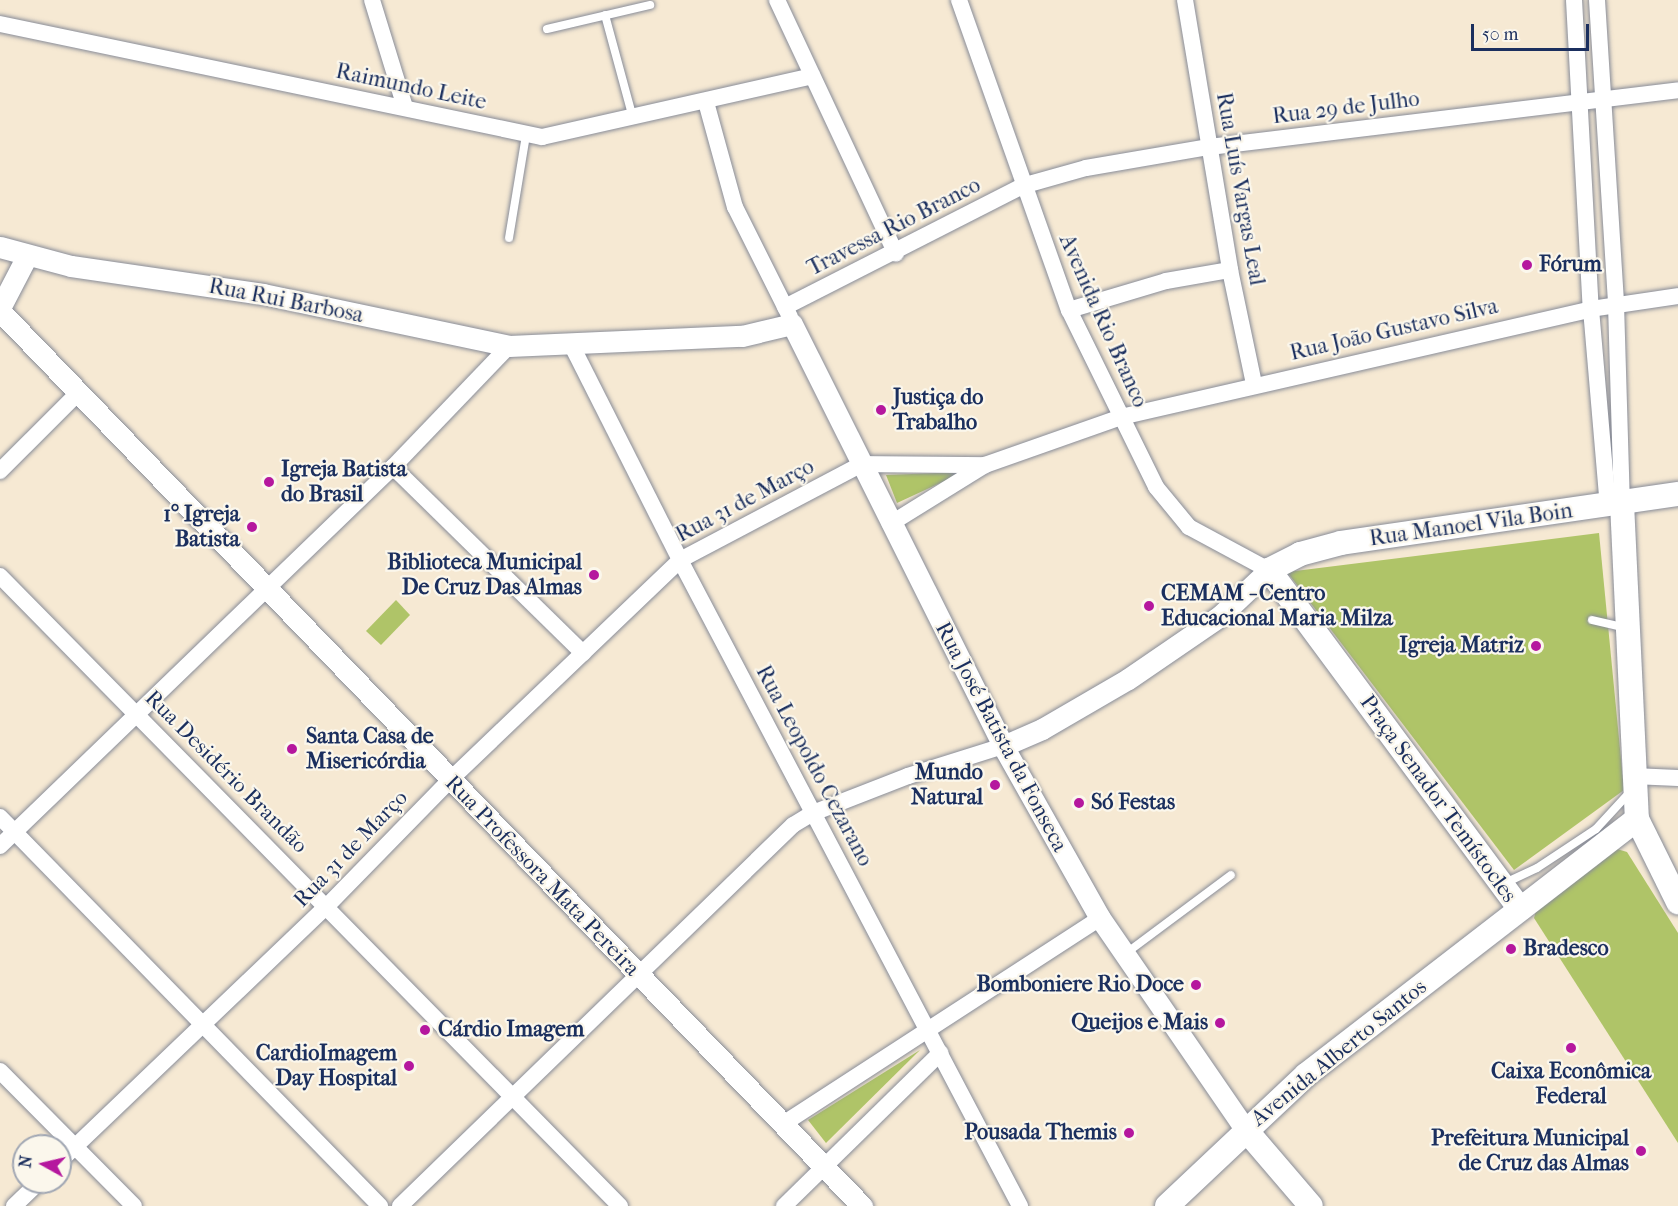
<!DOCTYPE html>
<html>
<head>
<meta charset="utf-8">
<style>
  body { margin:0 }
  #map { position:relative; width:1678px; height:1206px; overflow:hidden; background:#f6e9d3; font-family:"IM FELL French Canon",serif }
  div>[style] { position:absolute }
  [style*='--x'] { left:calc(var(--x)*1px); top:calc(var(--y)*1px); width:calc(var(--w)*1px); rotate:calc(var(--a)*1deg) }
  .green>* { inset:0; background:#afc468 }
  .roads { filter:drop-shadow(0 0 2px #888c98) drop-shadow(0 0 2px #888c98) }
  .service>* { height:8px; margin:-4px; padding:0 4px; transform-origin:4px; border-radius:4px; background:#fff }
  .minor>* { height:16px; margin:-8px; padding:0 8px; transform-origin:8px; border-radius:8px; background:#fff }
  .tertiary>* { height:21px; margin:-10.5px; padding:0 10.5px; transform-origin:10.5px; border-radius:10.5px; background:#fff }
  .secondary>* { height:24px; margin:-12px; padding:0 12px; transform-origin:12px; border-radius:12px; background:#fff }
  .dots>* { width:16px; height:16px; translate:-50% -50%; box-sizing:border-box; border:3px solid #fbf7ec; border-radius:50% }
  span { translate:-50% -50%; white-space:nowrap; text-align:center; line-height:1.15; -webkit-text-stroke:4.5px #fbf7ec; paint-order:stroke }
  .street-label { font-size:22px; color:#1b2f5e }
  .poi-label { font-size:22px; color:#1b2f5e; font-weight:700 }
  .left { translate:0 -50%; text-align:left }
  .right { translate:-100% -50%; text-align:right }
  .north { position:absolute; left:12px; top:1134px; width:60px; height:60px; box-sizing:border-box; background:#fbf7ec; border:2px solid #a1a7b3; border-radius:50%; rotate:278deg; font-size:16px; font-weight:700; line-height:24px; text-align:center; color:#1b2f5e }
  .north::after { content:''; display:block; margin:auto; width:21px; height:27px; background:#b5179e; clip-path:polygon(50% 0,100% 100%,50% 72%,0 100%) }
  .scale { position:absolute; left:1471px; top:24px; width:118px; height:27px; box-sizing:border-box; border:3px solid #1b2f5e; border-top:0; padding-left:8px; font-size:18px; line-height:21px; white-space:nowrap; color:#1b2f5e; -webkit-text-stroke:4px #fbf7ec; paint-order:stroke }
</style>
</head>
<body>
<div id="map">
  <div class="green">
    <div style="clip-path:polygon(964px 472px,897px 503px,886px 475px)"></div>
    <div style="clip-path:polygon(1599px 533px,1624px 790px,1514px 870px,1287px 572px)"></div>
    <div style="clip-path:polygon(396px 600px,410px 615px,381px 645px,366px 631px)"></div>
    <div style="clip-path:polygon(1617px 849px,1627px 852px,1678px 933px,1678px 1143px,1534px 918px,1537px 907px)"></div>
    <div style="clip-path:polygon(920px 1050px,826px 1143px,808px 1120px)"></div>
  </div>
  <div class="roads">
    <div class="service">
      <div style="--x:605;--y:15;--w:107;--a:74.8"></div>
      <div style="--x:547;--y:29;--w:106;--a:-13.1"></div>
      <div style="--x:509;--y:238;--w:104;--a:-80.6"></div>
      <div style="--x:1592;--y:620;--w:36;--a:13"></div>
      <div style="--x:1505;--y:883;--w:35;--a:-25"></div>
      <div style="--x:1537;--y:868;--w:71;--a:-33.5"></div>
      <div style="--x:1596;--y:829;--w:52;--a:-47.4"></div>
      <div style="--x:1125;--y:954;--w:132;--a:-36.7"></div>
    </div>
    <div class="minor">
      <div style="--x:372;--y:0;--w:112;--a:72.9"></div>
      <div style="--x:777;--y:0;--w:280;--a:64.9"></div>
      <div style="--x:959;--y:0;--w:329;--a:70.5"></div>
      <div style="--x:1069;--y:310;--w:197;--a:63.8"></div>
      <div style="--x:1156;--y:487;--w:52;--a:50.5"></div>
      <div style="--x:1189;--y:527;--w:91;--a:28.3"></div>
      <div style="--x:1185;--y:0;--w:274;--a:80.5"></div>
      <div style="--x:1230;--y:270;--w:116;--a:78.1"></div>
      <div style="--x:1574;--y:0;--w:309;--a:86.9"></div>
      <div style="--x:1591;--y:309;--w:198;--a:85.1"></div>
      <div style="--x:1597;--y:0;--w:305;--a:86.4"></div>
      <div style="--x:1616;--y:304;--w:199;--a:88.3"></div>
      <div style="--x:0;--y:24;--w:554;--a:11.78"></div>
      <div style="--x:542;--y:137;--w:277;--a:-12.7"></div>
      <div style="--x:706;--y:102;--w:109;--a:74.6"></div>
      <div style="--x:735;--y:207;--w:123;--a:63.4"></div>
      <div style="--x:785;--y:307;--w:266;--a:-27"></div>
      <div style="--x:1022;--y:186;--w:66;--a:-15.7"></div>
      <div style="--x:1086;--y:168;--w:125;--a:-9.7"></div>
      <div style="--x:1209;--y:147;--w:472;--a:-6.9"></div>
      <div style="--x:1069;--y:310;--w:101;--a:-16.6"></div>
      <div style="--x:1166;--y:281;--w:65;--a:-9.8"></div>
      <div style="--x:572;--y:346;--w:240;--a:63.2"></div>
      <div style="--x:680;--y:560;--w:730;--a:62.24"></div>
      <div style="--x:393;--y:467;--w:266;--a:44.4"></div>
      <div style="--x:0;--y:471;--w:110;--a:-45"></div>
      <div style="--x:890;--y:524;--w:112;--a:-31.8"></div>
      <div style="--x:985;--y:465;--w:144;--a:-19.4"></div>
      <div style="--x:1121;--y:417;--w:482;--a:-12.9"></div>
      <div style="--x:1591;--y:309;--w:88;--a:-8.5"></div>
      <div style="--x:0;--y:576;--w:884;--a:45.46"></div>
      <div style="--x:1633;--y:776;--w:45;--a:2.5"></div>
      <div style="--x:0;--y:817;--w:544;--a:45.67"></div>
      <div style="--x:0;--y:846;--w:546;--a:-43.96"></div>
      <div style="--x:393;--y:467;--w:168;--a:-46.2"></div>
      <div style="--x:0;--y:1071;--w:190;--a:45.2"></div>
      <div style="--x:783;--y:1124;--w:378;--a:-33"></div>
      <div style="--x:60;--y:1161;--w:369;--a:-43.7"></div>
      <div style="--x:327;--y:906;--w:176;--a:-45.7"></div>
      <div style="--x:450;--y:780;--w:318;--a:-43.7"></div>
      <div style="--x:680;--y:560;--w:206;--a:-27.8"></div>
      <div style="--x:862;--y:464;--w:123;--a:0.5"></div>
      <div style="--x:14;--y:1206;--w:35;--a:-44"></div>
      <div style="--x:400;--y:1206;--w:547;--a:-44.11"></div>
      <div style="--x:793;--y:825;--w:23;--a:-31"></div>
      <div style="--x:813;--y:813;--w:102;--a:-21.3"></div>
      <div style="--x:908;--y:776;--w:100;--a:-17.5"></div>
      <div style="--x:784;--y:1206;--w:219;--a:-44.4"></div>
    </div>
    <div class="tertiary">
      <div style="--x:0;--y:247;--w:73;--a:15"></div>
      <div style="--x:71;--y:266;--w:194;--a:8.3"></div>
      <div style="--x:263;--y:294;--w:251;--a:11.9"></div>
      <div style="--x:509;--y:346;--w:233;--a:-2.5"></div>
      <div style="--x:742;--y:336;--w:51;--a:-13.5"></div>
      <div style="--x:792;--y:324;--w:472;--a:63.4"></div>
      <div style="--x:1003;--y:746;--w:197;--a:60.6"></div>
      <div style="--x:1100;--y:918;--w:256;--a:55.5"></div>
      <div style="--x:0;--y:308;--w:59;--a:-62.6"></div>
      <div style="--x:0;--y:311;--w:1243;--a:46.08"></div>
      <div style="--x:1003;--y:746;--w:43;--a:-23.6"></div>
      <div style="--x:1042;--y:729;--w:99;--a:-30.2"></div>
      <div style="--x:1128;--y:679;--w:112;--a:-34.4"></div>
      <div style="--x:1220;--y:616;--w:67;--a:-43.2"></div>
    </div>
    <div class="secondary">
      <div style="--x:1622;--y:503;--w:316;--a:87.3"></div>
      <div style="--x:1637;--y:819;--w:93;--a:63.7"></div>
      <div style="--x:1520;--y:909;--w:422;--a:-126.5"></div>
      <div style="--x:1269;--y:570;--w:35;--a:-27"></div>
      <div style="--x:1300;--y:554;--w:42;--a:-15"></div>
      <div style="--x:1341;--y:543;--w:341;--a:-8.3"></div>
      <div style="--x:1245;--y:1129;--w:101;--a:49.4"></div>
      <div style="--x:1167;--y:1206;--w:191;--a:-43.3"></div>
      <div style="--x:1306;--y:1075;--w:418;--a:-37.7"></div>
    </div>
  </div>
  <div class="dots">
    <div style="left:1527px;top:265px;background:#b5179e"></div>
    <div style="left:881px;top:410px;background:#b5179e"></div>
    <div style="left:269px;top:482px;background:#b5179e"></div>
    <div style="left:252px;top:527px;background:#b5179e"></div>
    <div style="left:594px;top:575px;background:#b5179e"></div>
    <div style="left:1149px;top:606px;background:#b5179e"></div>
    <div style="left:1536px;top:646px;background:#b5179e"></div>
    <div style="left:292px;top:749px;background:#b5179e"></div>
    <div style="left:995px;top:785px;background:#b5179e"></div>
    <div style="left:1079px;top:803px;background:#b5179e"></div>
    <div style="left:1511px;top:949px;background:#b5179e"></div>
    <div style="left:1196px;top:985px;background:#b5179e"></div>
    <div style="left:1220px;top:1023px;background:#b5179e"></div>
    <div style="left:425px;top:1030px;background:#b5179e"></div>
    <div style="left:1571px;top:1048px;background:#b5179e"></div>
    <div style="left:409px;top:1066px;background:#b5179e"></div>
    <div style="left:1129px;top:1133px;background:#b5179e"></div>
    <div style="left:1641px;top:1151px;background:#b5179e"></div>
  </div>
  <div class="street-label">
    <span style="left:411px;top:87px;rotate:12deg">Raimundo Leite</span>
    <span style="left:1346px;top:108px;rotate:-7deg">Rua 29 de Julho</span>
    <span style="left:1240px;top:189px;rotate:80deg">Rua Luís Vargas Leal</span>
    <span style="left:894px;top:227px;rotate:-27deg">Travessa Rio Branco</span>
    <span style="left:286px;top:301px;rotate:11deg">Rua Rui Barbosa</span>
    <span style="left:1103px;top:321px;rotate:66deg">Avenida Rio Branco</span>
    <span style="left:1394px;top:330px;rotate:-13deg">Rua João Gustavo Silva</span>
    <span style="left:745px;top:501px;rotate:-28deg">Rua 31 de Março</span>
    <span style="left:1471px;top:525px;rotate:-8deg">Rua Manoel Vila Boin</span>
    <span style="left:1001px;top:737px;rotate:62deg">Rua José Batista da Fonseca</span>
    <span style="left:814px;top:766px;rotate:62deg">Rua Leopoldo Cezarano</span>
    <span style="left:226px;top:772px;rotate:45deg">Rua Desidério Brandão</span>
    <span style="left:1438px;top:799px;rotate:54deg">Praça Senador Temístocles</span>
    <span style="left:351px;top:849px;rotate:-46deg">Rua 31 de Março</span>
    <span style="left:542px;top:876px;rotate:46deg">Rua Professora Mata Pereira</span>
    <span style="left:1339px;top:1053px;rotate:-39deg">Avenida Alberto Santos</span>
  </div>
  <div class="poi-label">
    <span class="left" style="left:1539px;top:265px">Fórum</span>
    <span class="left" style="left:893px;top:410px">Justiça do<br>Trabalho</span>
    <span class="left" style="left:281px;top:482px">Igreja Batista<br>do Brasil</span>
    <span class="right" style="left:240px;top:527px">1° Igreja<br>Batista</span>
    <span class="right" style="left:582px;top:575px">Biblioteca Municipal<br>De Cruz Das Almas</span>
    <span class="left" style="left:1161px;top:606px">CEMAM - Centro<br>Educacional Maria Milza</span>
    <span class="right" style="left:1524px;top:646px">Igreja Matriz</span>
    <span class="left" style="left:306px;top:749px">Santa Casa de<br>Misericórdia</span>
    <span class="right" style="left:983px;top:785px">Mundo<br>Natural</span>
    <span class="left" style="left:1091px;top:803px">Só Festas</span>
    <span class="left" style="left:1523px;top:949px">Bradesco</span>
    <span class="right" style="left:1184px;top:985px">Bomboniere Rio Doce</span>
    <span class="right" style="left:1208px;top:1023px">Queijos e Mais</span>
    <span class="left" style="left:438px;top:1030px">Cárdio Imagem</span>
    <span class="right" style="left:397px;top:1066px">CardioImagem<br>Day Hospital</span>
    <span style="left:1571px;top:1084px">Caixa Econômica<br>Federal</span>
    <span class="right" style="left:1117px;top:1133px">Pousada Themis</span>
    <span class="right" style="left:1629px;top:1151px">Prefeitura Municipal<br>de Cruz das Almas</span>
  </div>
  <div class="north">N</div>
  <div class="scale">50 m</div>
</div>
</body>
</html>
